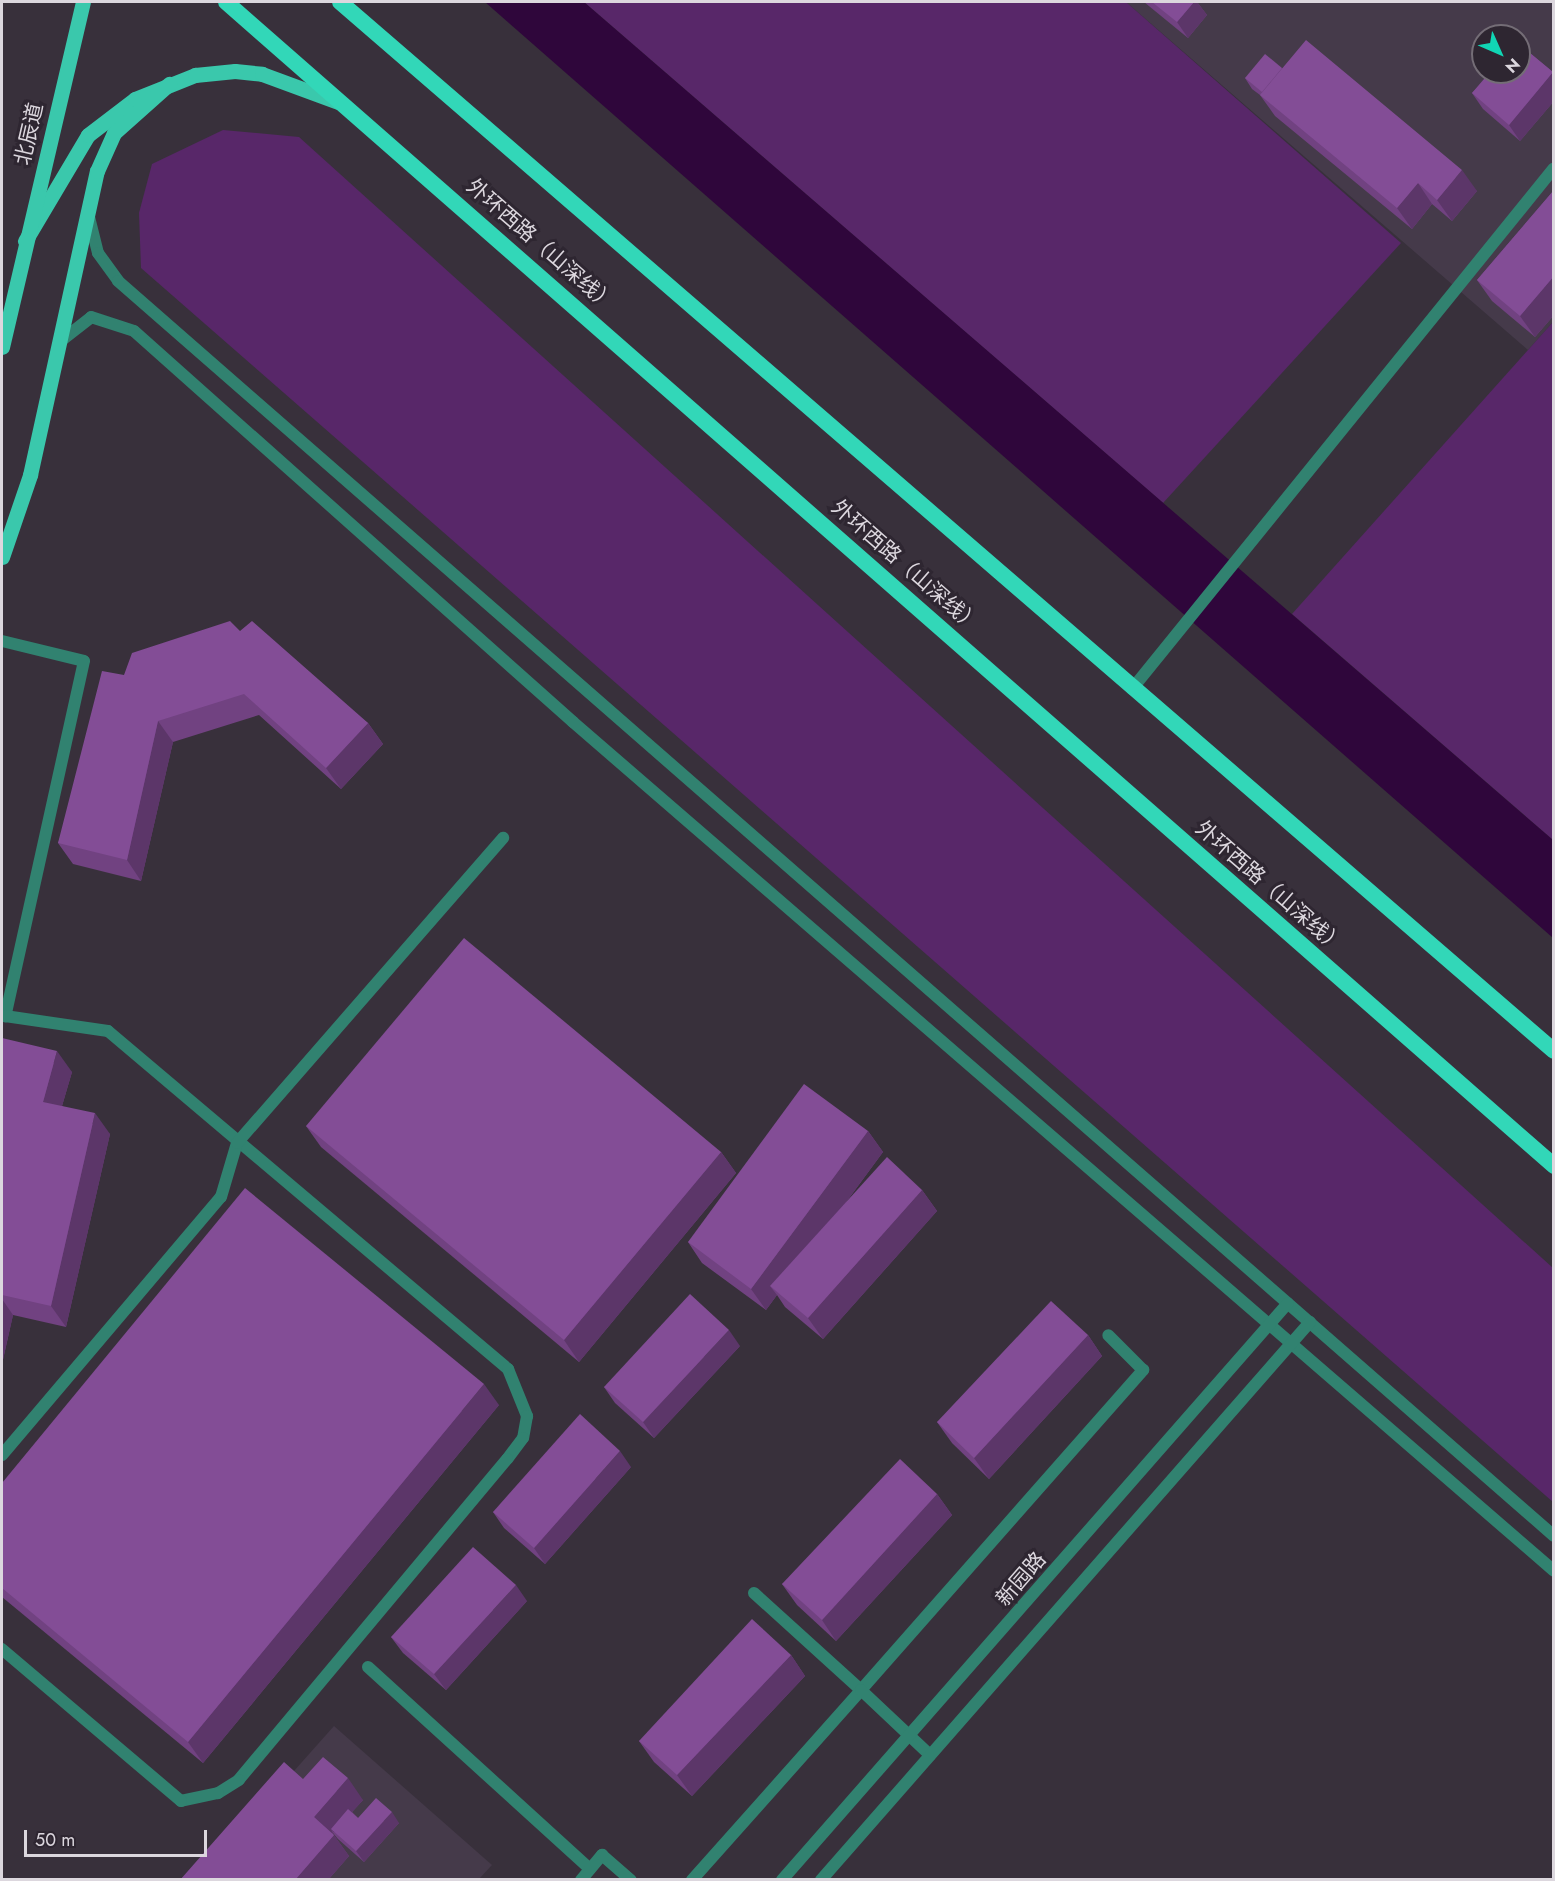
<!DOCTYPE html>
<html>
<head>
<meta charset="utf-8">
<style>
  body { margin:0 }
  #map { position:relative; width:1555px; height:1881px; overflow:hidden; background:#38303b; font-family:Jost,"Noto Sans SC",sans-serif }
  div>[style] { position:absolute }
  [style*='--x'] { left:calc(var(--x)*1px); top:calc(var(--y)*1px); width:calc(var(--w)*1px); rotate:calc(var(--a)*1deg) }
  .built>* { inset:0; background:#453a4a }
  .green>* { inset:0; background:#582769 }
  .water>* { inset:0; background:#2f063b }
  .service>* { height:12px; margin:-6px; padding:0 6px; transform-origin:6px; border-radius:6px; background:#318270 }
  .minor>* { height:12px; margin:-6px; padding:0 6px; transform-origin:6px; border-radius:6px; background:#318270 }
  .tertiary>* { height:12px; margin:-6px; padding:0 6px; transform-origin:6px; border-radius:6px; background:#318270 }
  .primary>* { height:15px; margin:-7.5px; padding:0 7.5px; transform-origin:7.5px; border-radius:7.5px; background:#3ac8ac }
  .trunk>* { height:16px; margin:-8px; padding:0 8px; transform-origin:8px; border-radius:8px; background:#32d7b8 }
  .wall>* { inset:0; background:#714281 }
  .shaded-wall>* { inset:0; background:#5c3669 }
  .building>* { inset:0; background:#834d96 }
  span { translate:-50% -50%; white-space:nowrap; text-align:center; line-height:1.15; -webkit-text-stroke:6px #2e2631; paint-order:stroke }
  .street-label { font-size:21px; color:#dcd7de }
  .frame { position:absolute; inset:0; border:3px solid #dcd7de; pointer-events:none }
  .north { position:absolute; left:1471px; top:24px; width:60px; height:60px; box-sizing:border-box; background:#2e2631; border:2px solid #746d76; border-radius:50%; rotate:135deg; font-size:16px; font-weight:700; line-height:24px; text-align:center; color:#dcd7de }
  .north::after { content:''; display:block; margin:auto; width:21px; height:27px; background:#11d5b4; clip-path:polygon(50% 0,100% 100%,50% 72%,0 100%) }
  .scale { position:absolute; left:24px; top:1830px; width:183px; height:27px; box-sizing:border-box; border:3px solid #dcd7de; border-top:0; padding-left:8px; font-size:18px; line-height:21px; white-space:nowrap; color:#dcd7de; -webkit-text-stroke:4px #2e2631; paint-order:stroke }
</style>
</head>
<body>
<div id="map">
  <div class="built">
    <div style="clip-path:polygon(evenodd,1126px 2px,1553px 2px,1553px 322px,1528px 350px,1126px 2px,1483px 36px,1519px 36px,1519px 72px,1483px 72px,1483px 36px)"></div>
    <div style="clip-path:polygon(334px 1726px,492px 1865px,479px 1879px,197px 1880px)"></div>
  </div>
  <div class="green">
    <div style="clip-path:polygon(584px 2px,1126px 2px,1401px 243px,1163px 503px)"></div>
    <div style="clip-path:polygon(223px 130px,299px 137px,1553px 1268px,1553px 1502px,141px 268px,139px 213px,152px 164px)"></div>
    <div style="clip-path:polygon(1553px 322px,1553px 840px,1292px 614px)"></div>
  </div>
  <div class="water">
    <div style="clip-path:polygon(485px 2px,584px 2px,1553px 840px,1553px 938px)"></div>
  </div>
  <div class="service">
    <div style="--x:2;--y:641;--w:84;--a:13.7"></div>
    <div style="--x:84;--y:661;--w:364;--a:102.5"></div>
    <div style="--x:5;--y:1016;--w:104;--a:8.3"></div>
    <div style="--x:108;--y:1031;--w:524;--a:40.2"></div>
    <div style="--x:508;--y:1369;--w:51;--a:68"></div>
    <div style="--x:527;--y:1416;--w:22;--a:100"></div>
    <div style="--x:523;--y:1438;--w:26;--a:127"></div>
    <div style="--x:507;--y:1459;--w:418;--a:129.9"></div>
    <div style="--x:239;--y:1780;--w:25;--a:148"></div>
    <div style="--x:218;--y:1793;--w:38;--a:168"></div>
    <div style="--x:181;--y:1801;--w:235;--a:-139.7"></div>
    <div style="--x:1132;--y:689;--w:670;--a:-50.99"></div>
    <div style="--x:2;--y:1455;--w:338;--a:-49.7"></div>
    <div style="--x:221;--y:1197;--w:56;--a:-73.5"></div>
    <div style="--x:237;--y:1143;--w:405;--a:-48.9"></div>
  </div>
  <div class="minor">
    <div style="--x:754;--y:1593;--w:144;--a:42.2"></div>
    <div style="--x:861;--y:1690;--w:427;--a:-48.6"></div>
    <div style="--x:1143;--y:1370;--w:49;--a:-135"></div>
    <div style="--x:368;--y:1667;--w:300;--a:42.3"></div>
    <div style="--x:581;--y:1880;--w:33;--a:-50"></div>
    <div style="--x:602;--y:1855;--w:38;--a:41"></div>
    <div style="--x:692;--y:1880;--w:254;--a:-48.3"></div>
    <div style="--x:861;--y:1690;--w:95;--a:43.3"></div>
  </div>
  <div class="tertiary">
    <div style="--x:89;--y:217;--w:37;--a:76"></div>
    <div style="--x:98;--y:253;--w:34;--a:54"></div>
    <div style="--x:118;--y:281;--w:1907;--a:41.15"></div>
    <div style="--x:62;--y:340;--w:37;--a:-38"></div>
    <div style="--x:91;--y:317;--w:45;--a:18"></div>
    <div style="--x:134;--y:331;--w:588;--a:41.69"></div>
    <div style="--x:573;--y:722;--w:1297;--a:40.87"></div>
    <div style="--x:782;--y:1880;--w:767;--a:-48.75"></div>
    <div style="--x:821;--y:1880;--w:742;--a:-48.77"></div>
  </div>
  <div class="primary">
    <div style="--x:25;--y:241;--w:123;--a:-59.3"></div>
    <div style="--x:88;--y:135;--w:59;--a:-37.5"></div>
    <div style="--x:135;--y:99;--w:65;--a:-21.8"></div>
    <div style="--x:195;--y:75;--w:40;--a:-5.7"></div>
    <div style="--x:235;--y:71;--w:27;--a:6"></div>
    <div style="--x:262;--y:74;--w:81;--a:20.2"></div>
    <div style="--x:2;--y:347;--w:354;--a:-76.8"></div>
    <div style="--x:2;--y:557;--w:87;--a:-71.1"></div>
    <div style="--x:30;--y:475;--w:311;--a:-77.6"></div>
    <div style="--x:97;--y:171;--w:42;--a:-65.9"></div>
    <div style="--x:114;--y:133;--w:74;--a:-41.7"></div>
  </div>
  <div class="trunk">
    <div style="--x:226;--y:2;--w:1766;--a:41.23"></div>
    <div style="--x:340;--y:2;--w:1604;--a:40.83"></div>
  </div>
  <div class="wall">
    <div style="clip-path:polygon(1144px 2px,1197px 2px,1207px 15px,1188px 38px)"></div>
    <div style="clip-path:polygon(1519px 44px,1554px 73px,1554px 101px,1520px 141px,1483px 109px,1472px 93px)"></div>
    <div style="clip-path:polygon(1282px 68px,1477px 191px,1452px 221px,1432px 204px,1412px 229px,1275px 116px,1260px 95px,1252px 89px,1245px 78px)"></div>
    <div style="clip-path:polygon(1554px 190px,1554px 315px,1535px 337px,1492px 301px,1477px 280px)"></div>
    <div style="clip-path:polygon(240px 631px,368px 723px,383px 744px,341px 789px,259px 715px,173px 742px,141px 881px,73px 864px,58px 843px,124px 675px)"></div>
    <div style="clip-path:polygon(2px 1038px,72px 1072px,62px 1106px,110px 1134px,66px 1327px,13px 1315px,2px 1364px)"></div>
    <div style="clip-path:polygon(306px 1126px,721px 1152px,736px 1173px,579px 1362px,321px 1147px)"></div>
    <div style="clip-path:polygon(868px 1131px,883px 1152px,844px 1205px,922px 1190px,937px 1211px,823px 1339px,785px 1307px,777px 1295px,766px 1310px,702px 1263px,688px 1242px)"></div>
    <div style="clip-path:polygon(1088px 1335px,1102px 1356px,989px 1479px,952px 1443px,937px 1422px)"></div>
    <div style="clip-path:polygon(740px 1346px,654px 1438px,615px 1403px,604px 1387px)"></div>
    <div style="clip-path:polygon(499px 1405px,203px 1763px,2px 1597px,2px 1483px)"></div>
    <div style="clip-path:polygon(631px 1467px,545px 1564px,504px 1528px,493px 1512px)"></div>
    <div style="clip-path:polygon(937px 1494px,952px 1515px,836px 1641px,797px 1605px,782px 1584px)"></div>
    <div style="clip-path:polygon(527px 1601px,446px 1690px,403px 1653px,391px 1637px)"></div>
    <div style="clip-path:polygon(791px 1655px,805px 1676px,692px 1796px,654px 1762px,639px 1741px)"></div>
    <div style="clip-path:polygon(303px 1779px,363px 1800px,352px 1812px,358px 1818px,399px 1823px,364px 1862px,338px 1839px,333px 1833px,333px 1834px,349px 1856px,328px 1880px,180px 1880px)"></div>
  </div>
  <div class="shaded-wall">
    <div style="clip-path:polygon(1194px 2px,1197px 2px,1207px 15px,1188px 38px,1177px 22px)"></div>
    <div style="clip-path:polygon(1553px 72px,1554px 101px,1520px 141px,1509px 125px)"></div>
    <div style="clip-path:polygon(1462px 170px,1477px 191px,1452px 221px,1437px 200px)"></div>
    <div style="clip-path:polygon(1418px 183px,1432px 204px,1412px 229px,1397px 208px)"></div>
    <div style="clip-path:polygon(1554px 276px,1554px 315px,1535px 337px,1520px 316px)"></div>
    <div style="clip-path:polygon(158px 721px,173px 742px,141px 881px,127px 860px)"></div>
    <div style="clip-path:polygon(368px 723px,383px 744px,341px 789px,326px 768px)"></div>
    <div style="clip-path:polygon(57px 1051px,72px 1072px,57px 1123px,43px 1102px)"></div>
    <div style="clip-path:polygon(95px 1113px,110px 1134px,66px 1327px,51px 1306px)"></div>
    <div style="clip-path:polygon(868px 1131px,883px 1152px,779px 1293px,770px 1286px,777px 1295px,766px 1310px,751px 1289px)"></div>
    <div style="clip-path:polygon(721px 1152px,736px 1173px,579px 1362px,564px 1340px)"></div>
    <div style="clip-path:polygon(922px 1190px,937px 1211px,823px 1339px,808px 1318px)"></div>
    <div style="clip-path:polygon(2px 1299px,13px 1315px,2px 1364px)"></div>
    <div style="clip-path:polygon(729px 1330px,740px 1346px,654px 1438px,643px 1422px)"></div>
    <div style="clip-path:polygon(1088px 1335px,1102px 1356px,989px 1479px,974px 1458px)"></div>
    <div style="clip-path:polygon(484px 1384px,499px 1405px,203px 1763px,188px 1742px)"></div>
    <div style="clip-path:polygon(620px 1451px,631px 1467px,545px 1564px,534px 1548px)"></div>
    <div style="clip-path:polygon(937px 1494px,952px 1515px,836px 1641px,822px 1620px)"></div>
    <div style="clip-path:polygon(516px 1585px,527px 1601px,446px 1690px,434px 1674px)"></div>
    <div style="clip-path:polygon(791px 1655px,805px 1676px,692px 1796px,677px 1775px)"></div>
    <div style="clip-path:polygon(348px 1778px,363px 1800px,334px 1832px,331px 1829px,333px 1833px,329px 1838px,314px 1817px)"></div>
    <div style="clip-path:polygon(392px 1812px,399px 1823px,364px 1862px,356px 1851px)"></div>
    <div style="clip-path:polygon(334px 1835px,349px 1856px,328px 1880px,295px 1880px)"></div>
  </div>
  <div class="building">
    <div style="clip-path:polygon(1152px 2px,1194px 2px,1177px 22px)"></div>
    <div style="clip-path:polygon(1306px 40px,1462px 170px,1437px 200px,1418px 183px,1397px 208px,1260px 95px)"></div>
    <div style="clip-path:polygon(1519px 44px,1553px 72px,1509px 125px,1472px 93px,1490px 72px,1519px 72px)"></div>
    <div style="clip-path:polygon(1265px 54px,1282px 68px,1262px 92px,1245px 78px)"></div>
    <div style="clip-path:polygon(1554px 190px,1554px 276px,1520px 316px,1477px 280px)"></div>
    <div style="clip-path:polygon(230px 621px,240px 631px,252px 621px,368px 723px,326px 768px,244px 694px,158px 721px,127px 860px,58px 843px,102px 671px,124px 675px,132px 653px)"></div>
    <div style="clip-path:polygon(464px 938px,721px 1152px,564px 1340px,306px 1126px)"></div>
    <div style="clip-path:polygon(2px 1038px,57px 1051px,43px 1102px,95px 1113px,51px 1306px,2px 1295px)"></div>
    <div style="clip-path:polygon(804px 1084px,868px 1131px,751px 1289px,688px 1242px)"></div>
    <div style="clip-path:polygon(887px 1157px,922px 1190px,808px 1318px,770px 1286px)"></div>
    <div style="clip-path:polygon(245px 1188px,484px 1384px,188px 1742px,2px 1588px,2px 1483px)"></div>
    <div style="clip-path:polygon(690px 1294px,729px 1330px,643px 1422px,604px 1387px)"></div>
    <div style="clip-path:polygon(1051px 1301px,1088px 1335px,974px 1458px,937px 1422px)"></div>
    <div style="clip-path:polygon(580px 1414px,620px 1451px,534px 1548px,493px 1512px)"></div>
    <div style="clip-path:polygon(900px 1459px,937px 1494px,822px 1620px,782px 1584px)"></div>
    <div style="clip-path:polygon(473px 1547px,516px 1585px,434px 1674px,391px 1637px)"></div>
    <div style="clip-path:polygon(752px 1619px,791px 1655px,677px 1775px,639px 1741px)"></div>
    <div style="clip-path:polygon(323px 1757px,348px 1778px,314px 1817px,334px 1835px,295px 1880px,180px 1880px,284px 1762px,303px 1779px)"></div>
    <div style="clip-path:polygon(376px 1798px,392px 1812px,356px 1851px,331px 1829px,348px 1809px,358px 1818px)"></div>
  </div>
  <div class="street-label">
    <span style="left:29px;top:134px;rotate:-77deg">北辰道</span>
    <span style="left:541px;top:245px;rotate:41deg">外环西路（山深线）</span>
    <span style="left:906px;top:566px;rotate:41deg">外环西路（山深线）</span>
    <span style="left:1270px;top:887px;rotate:41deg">外环西路（山深线）</span>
    <span style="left:1021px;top:1579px;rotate:-49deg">新园路</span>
  </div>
  <div class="frame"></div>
  <div class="north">N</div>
  <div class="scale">50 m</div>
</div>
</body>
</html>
